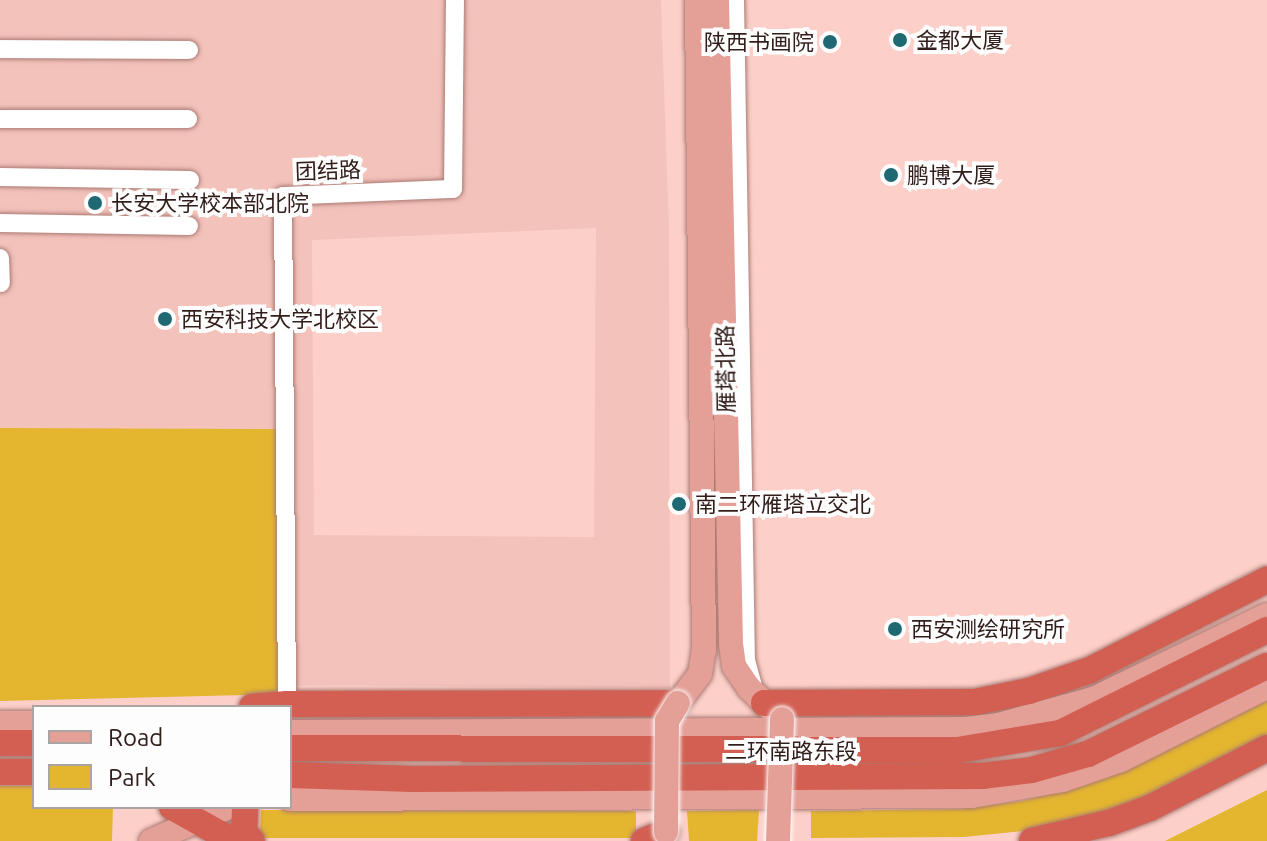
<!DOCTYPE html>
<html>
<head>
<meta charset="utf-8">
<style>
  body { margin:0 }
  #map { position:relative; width:1267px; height:841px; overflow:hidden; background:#fcd0c9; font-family:Ubuntu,"Noto Sans SC",sans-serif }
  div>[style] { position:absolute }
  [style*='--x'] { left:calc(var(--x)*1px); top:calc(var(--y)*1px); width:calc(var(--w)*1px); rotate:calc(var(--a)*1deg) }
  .built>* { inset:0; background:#f3c2bb }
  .green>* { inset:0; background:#e4b62f }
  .roads { filter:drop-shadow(0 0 2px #ab7a73) drop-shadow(0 0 2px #ab7a73) }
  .minor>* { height:18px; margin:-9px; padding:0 9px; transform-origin:9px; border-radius:9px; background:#fff }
  .major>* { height:24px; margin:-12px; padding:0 12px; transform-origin:12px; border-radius:12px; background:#e49f97 }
  .highway>* { height:26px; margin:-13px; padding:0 13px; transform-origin:13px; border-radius:13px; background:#d25f52 }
  .bridges { filter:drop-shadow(0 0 2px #fff) drop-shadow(0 0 2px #fff) }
  .major-bridge>* { height:24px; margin:-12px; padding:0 12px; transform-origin:12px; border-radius:12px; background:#e49f97 }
  .dots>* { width:22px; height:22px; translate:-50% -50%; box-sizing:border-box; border:4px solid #fdfdfd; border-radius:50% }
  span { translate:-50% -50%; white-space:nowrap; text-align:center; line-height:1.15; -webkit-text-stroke:8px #fdfdfd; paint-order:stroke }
  .poi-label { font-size:22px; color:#311e1b }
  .left { translate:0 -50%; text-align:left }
  .right { translate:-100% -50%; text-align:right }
  .street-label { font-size:22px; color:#311e1b }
  .legend { position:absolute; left:32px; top:705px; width:260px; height:104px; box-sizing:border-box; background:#fdfdfd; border:2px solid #aba4a3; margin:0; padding:10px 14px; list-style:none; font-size:24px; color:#311e1b }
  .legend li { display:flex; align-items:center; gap:16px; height:40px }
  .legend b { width:40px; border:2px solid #aba4a3 }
</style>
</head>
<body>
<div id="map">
  <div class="built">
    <div style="clip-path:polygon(evenodd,0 0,661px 0,669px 229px,670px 688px,313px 685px,0 701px,0 0,596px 228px,594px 537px,314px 535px,312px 240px,596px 228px)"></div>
  </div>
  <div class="green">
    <div style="clip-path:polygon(0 428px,285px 429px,288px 694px,0 701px)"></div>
    <div style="clip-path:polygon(1267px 700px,1267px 739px,1130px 805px,1034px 830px,964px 837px,811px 838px,811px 811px,961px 809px,1021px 801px,1084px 786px,1151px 758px)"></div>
    <div style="clip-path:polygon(0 786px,34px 786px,34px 807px,113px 807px,112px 841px,0 841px)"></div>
    <div style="clip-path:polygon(1267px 790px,1267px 841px,1165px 841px)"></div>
    <div style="clip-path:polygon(261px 810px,636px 811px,636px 838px,266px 838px,260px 833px)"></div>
    <div style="clip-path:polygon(759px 810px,757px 841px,689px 841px,687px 811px)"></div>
  </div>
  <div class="roads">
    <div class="minor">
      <div style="--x:735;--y:0;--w:660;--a:89.05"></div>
      <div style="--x:746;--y:660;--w:27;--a:75"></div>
      <div style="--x:0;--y:49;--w:189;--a:0.3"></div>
      <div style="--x:0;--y:119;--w:188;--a:0"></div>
      <div style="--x:0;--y:177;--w:190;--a:0.9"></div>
      <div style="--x:0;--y:223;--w:189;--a:0.9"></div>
      <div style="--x:0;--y:258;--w:25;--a:88"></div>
      <div style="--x:287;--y:704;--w:508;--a:-90.45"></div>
      <div style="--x:283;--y:196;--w:170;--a:-2.4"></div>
      <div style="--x:453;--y:189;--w:189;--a:-89.4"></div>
    </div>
    <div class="major">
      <div style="--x:717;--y:0;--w:644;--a:88.75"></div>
      <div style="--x:731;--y:644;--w:22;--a:82"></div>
      <div style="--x:734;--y:666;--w:27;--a:56"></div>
      <div style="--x:749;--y:688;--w:39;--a:44"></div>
      <div style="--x:678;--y:703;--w:36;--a:-53"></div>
      <div style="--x:700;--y:674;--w:24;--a:-81"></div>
      <div style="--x:704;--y:650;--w:650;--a:-90.62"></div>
      <div style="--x:0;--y:723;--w:34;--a:0"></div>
      <div style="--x:290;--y:732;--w:676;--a:-0.25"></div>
      <div style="--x:966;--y:729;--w:32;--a:-7"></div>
      <div style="--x:998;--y:725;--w:98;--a:-15.3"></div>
      <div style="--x:1093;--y:699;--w:193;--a:-25.8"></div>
      <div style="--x:290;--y:799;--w:682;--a:-0.25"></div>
      <div style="--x:972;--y:796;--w:92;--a:-10"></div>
      <div style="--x:1063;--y:780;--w:61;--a:-19"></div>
      <div style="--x:1121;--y:760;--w:163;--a:-26.6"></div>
      <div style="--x:151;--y:841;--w:85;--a:-23.6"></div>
    </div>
    <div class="highway">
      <div style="--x:764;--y:703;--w:211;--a:-0.3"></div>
      <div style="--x:975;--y:702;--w:55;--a:-11.5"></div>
      <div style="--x:1029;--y:691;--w:65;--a:-19"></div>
      <div style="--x:1090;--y:670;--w:199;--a:-27"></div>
      <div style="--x:252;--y:707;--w:35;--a:-5"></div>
      <div style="--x:287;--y:704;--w:391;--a:-0.1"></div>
      <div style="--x:0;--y:743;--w:34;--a:0"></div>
      <div style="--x:290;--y:748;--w:668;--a:0.17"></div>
      <div style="--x:958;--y:750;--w:103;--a:-9.5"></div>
      <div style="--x:1060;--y:733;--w:231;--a:-26.5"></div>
      <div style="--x:0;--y:772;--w:34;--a:0"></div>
      <div style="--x:290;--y:775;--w:122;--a:1.9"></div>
      <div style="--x:412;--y:779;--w:570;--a:-0.3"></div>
      <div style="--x:982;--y:776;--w:50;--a:-6.8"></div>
      <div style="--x:1032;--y:770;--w:58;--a:-15.9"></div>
      <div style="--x:1088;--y:754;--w:199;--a:-26.2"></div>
      <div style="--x:172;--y:807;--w:70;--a:29.1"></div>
      <div style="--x:245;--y:807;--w:26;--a:92"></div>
      <div style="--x:244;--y:833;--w:11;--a:45"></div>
      <div style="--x:644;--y:841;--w:24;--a:-22"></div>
      <div style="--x:1032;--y:841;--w:79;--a:-13.2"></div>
      <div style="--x:1109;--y:823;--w:44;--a:-20.1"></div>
      <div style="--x:1150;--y:808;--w:131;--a:-27.1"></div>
    </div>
  </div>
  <div class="bridges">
    <div class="major-bridge">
      <div style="--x:666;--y:832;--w:111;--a:-89.5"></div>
      <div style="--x:667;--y:721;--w:21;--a:-59"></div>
      <div style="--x:778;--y:841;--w:122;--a:-88.1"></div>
    </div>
  </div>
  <div class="dots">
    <div style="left:900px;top:40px;background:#1f6973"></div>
    <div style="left:830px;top:42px;background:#1f6973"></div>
    <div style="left:891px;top:175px;background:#1f6973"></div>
    <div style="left:95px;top:203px;background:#1f6973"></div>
    <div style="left:165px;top:319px;background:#1f6973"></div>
    <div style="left:679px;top:504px;background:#1f6973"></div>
    <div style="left:895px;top:629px;background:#1f6973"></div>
  </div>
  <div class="poi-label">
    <span class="left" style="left:916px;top:40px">金都大厦</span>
    <span class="right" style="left:814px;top:42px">陕西书画院</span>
    <span class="left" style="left:907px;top:175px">鹏博大厦</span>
    <span class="left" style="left:111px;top:203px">长安大学校本部北院</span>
    <span class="left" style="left:181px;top:319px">西安科技大学北校区</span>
    <span class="left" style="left:695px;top:504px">南二环雁塔立交北</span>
    <span class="left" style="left:911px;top:629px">西安测绘研究所</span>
  </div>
  <div class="street-label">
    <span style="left:328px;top:170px;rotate:-2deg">团结路</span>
    <span style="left:725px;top:369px;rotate:-91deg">雁塔北路</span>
    <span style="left:791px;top:751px">二环南路东段</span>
  </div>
  <ul class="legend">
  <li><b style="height:10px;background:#e49f97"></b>Road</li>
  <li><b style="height:22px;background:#e4b62f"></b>Park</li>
  </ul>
</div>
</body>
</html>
